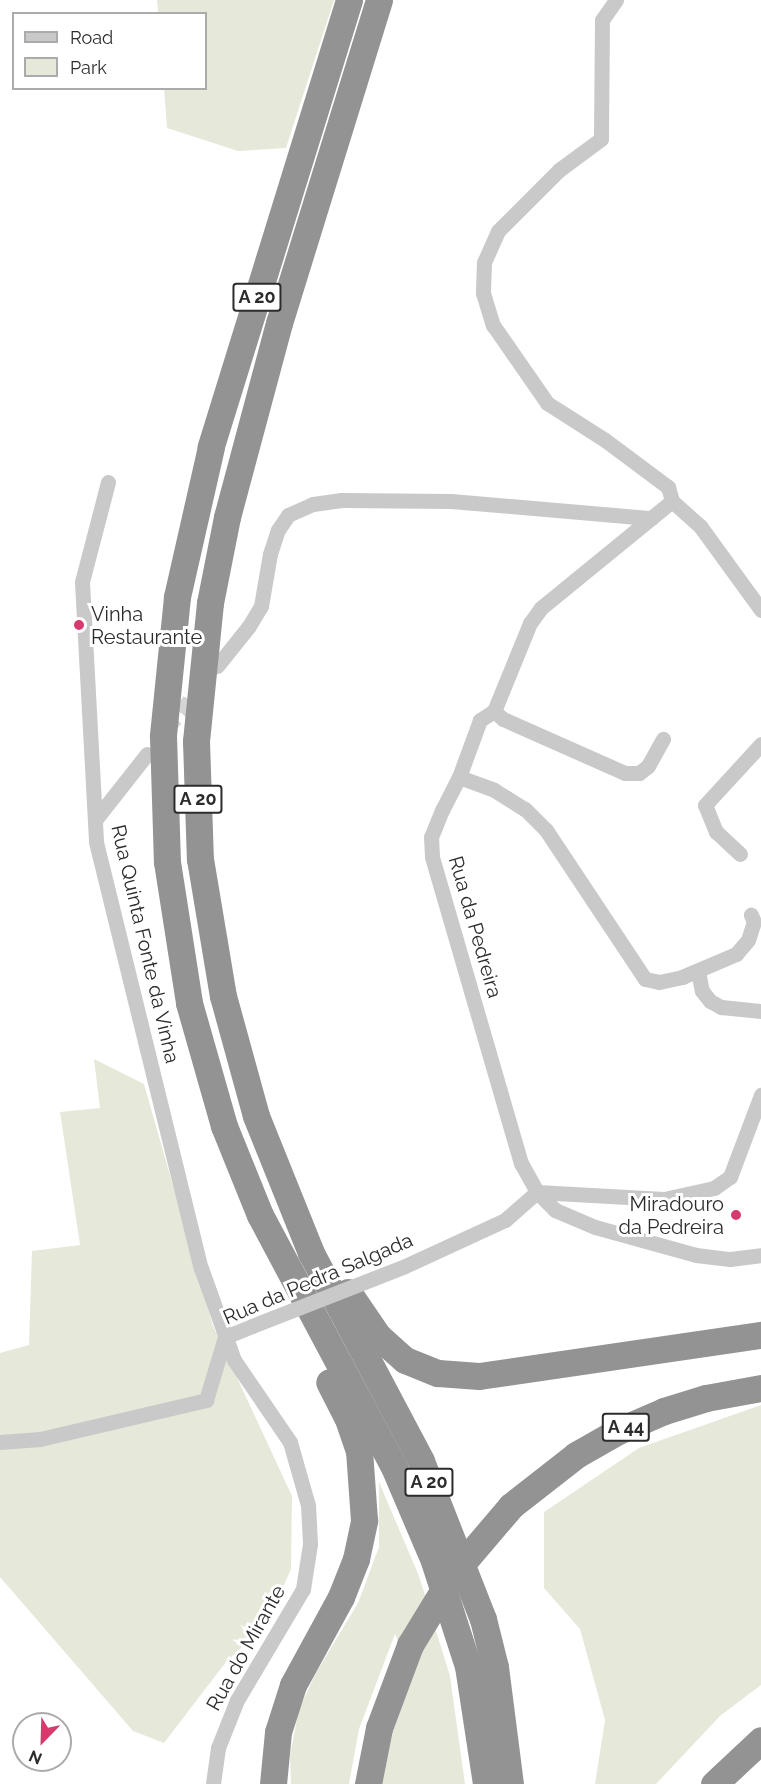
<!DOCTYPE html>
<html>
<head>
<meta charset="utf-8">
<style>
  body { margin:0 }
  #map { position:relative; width:761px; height:1784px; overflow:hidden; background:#fff; font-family:Raleway,sans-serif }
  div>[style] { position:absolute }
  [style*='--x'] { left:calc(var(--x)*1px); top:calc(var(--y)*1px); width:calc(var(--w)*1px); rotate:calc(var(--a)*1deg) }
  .green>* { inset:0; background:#e6e9da }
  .minor-tunnel>* { height:15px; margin-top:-7.5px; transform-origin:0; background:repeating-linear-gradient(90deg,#d5d5d5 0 15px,transparent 0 23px) }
  .minor>* { height:15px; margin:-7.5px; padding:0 7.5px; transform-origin:7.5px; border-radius:7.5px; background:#c9c9c9 }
  .motorway>* { height:27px; margin:-13.5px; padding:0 13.5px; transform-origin:13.5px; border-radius:13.5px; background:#939393 }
  .minor-bridge>* { height:15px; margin:-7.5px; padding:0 7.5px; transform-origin:7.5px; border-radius:7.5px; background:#c9c9c9 }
  .motorway-bridge>* { height:27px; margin:-13.5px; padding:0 13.5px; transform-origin:13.5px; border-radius:13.5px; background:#939393 }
  .dots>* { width:16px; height:16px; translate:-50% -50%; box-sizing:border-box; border:3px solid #fff; border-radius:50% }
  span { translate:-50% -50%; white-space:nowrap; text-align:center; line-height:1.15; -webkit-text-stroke:6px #fff; paint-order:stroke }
  .shield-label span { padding:2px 4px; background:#fff; border:2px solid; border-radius:4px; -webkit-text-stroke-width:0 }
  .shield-label { font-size:18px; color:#2c2c2c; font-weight:700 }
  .poi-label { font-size:20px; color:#2c2c2c }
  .left { translate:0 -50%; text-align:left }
  .right { translate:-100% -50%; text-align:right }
  .street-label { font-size:20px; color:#2c2c2c }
  .legend { position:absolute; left:12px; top:12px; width:195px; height:78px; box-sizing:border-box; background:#fff; border:2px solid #ababab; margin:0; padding:8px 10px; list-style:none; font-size:18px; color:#2c2c2c }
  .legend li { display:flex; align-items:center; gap:12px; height:30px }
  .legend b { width:30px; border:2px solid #ababab }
  .north { position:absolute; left:12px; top:1712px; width:60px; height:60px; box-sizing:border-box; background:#fff; border:2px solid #ababab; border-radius:50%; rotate:203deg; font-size:16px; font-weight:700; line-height:24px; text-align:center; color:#2c2c2c }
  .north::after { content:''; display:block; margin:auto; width:21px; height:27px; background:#d73a6d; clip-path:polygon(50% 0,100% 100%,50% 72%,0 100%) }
</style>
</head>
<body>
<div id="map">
  <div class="green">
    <div style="clip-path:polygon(157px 0,334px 0,286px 148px,238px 151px,167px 128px,164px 89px,206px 88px,206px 14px,158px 13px)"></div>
    <div style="clip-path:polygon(94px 1059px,144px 1084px,213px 1326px,292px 1496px,291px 1569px,268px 1622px,226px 1662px,164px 1743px,133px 1731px,0 1577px,0 1353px,29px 1345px,32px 1251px,80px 1245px,60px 1112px,100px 1108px)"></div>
    <div style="clip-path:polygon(761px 1405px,761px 1685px,720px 1716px,656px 1784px,595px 1784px,605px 1720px,580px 1629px,544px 1588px,544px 1512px,639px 1448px)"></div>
    <div style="clip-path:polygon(379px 1482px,419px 1576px,450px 1676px,465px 1784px,380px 1784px,396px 1711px,412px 1674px,395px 1634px,359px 1729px,349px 1784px,291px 1784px,290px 1755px,299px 1709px,317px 1671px,358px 1603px,379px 1547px)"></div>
  </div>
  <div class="minor-tunnel">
    <div style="--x:166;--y:730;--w:51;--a:-51.3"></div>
  </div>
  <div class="minor">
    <div style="--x:616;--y:0;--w:24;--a:125"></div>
    <div style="--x:602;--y:20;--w:119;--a:90.5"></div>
    <div style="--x:601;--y:139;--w:52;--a:143.6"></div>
    <div style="--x:559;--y:170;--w:86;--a:135"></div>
    <div style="--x:498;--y:231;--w:34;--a:114"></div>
    <div style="--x:484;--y:262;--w:31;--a:92"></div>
    <div style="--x:483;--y:293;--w:34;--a:73"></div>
    <div style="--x:493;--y:325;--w:95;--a:55.3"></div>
    <div style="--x:547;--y:403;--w:69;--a:32.5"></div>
    <div style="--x:605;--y:440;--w:79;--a:36.7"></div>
    <div style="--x:668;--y:487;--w:15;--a:74"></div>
    <div style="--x:108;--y:482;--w:103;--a:104.6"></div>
    <div style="--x:82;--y:582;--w:260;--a:86.9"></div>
    <div style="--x:96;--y:842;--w:439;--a:76.2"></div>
    <div style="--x:201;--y:1268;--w:98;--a:70.3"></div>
    <div style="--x:234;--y:1360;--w:99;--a:55.7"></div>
    <div style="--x:290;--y:1442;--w:66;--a:74.1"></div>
    <div style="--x:308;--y:1505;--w:39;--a:87"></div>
    <div style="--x:310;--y:1544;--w:46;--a:98.8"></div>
    <div style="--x:303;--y:1589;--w:129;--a:120.7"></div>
    <div style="--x:237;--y:1700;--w:52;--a:111.6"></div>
    <div style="--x:218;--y:1748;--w:36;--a:98"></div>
    <div style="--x:672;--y:501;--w:169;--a:140.8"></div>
    <div style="--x:541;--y:608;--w:19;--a:126"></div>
    <div style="--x:530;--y:623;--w:95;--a:112.2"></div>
    <div style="--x:494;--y:711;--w:17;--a:147"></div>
    <div style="--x:480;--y:720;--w:61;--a:110.2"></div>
    <div style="--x:459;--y:777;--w:37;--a:117"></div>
    <div style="--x:442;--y:810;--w:29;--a:112"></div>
    <div style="--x:431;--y:837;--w:20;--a:87"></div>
    <div style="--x:432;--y:857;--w:319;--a:73.8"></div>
    <div style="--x:521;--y:1163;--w:33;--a:61"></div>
    <div style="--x:537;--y:1192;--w:25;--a:45"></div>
    <div style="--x:555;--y:1210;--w:43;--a:23"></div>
    <div style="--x:595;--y:1227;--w:105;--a:15.5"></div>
    <div style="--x:696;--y:1255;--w:34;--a:7"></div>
    <div style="--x:730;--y:1259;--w:31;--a:-7"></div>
    <div style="--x:672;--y:501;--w:38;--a:42"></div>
    <div style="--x:700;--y:526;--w:104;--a:54"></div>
    <div style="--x:217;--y:666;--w:51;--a:-51.3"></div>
    <div style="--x:249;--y:626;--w:23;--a:-59"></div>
    <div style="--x:261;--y:606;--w:53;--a:-80.2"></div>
    <div style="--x:270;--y:554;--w:25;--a:-72"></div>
    <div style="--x:278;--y:530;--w:18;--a:-56"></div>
    <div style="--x:288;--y:515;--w:27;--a:-24"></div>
    <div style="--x:313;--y:504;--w:29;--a:-8"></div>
    <div style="--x:342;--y:500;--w:109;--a:0.5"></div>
    <div style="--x:451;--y:501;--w:201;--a:4.9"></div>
    <div style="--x:494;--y:711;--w:12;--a:42"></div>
    <div style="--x:503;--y:719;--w:133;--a:23.9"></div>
    <div style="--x:625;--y:773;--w:14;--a:0"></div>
    <div style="--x:639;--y:773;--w:11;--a:-38"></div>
    <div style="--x:648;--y:766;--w:31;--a:-61"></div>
    <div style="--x:459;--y:777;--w:37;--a:20"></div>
    <div style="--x:494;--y:790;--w:36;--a:32"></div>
    <div style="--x:525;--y:809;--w:30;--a:45"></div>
    <div style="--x:546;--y:830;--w:179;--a:56.4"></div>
    <div style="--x:645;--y:979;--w:14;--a:12"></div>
    <div style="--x:659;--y:982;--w:24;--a:-12"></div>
    <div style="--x:682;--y:977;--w:59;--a:-23.1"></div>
    <div style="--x:736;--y:954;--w:18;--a:-49"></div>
    <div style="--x:748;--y:940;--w:19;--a:-72"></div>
    <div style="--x:754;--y:922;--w:8;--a:-113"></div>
    <div style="--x:95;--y:820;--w:84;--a:-51.8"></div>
    <div style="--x:740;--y:854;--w:33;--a:-137"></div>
    <div style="--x:716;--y:832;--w:29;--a:-112"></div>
    <div style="--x:705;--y:805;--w:83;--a:-47.4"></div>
    <div style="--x:698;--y:971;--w:20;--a:79"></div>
    <div style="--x:702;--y:991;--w:13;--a:51"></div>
    <div style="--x:710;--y:1001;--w:13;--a:29"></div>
    <div style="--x:721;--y:1007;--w:40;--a:5.7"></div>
    <div style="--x:537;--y:1192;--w:127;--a:3.2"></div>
    <div style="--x:664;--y:1199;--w:51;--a:-12.4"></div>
    <div style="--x:714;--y:1188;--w:19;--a:-35"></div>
    <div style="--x:730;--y:1177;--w:88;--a:-69.3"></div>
    <div style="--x:405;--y:1266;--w:110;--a:-24.7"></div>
    <div style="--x:505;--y:1220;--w:43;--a:-41.2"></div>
    <div style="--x:225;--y:1337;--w:29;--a:-22"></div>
    <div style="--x:0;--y:1442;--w:40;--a:-4.3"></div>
    <div style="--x:40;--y:1439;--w:171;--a:-13.2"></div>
    <div style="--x:206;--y:1400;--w:66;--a:-73.2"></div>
  </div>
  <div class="motorway">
    <div style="--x:349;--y:0;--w:468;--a:107.2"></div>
    <div style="--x:211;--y:447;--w:154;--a:102.8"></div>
    <div style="--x:177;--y:597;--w:140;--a:95.8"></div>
    <div style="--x:163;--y:736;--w:126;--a:88.2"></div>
    <div style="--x:167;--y:862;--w:143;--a:81.1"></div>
    <div style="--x:189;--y:1003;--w:128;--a:74.1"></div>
    <div style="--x:224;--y:1126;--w:96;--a:68"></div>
    <div style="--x:260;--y:1215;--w:285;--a:62"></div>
    <div style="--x:394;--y:1467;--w:102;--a:66.9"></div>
    <div style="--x:434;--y:1561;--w:110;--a:72.1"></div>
    <div style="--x:468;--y:1666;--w:119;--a:81.3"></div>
    <div style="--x:379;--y:0;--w:338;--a:107.2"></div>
    <div style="--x:279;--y:323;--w:201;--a:105"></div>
    <div style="--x:227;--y:517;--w:88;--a:101.2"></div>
    <div style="--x:210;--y:603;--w:139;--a:95.8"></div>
    <div style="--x:196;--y:741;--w:118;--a:88.1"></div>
    <div style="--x:200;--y:859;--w:139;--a:80.5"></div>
    <div style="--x:223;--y:996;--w:124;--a:74.6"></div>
    <div style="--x:256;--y:1116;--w:148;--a:68.1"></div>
    <div style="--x:311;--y:1253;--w:235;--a:62.1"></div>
    <div style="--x:421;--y:1461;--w:170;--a:68.6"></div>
    <div style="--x:483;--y:1619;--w:49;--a:76"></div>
    <div style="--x:495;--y:1667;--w:118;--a:82.7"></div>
    <div style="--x:348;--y:1292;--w:53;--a:55.7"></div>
    <div style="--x:378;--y:1336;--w:36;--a:42"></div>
    <div style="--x:405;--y:1360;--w:35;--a:22"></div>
    <div style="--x:438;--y:1373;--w:41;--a:4.2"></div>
    <div style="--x:479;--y:1376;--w:285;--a:-8.3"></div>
    <div style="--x:511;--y:1506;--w:83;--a:-38.1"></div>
    <div style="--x:576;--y:1455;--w:48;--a:-29.7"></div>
    <div style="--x:618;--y:1431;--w:50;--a:-23.5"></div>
    <div style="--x:664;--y:1411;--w:44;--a:-17.2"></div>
    <div style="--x:706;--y:1398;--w:56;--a:-10.3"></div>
    <div style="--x:273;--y:1784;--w:52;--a:-84.5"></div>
    <div style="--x:278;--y:1732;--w:49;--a:-72.3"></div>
    <div style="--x:293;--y:1685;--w:100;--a:-61.4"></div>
    <div style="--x:341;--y:1597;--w:41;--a:-68.5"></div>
    <div style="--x:356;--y:1559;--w:40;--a:-78"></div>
    <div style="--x:364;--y:1520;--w:69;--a:-94.1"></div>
    <div style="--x:359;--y:1451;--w:36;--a:-109"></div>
    <div style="--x:347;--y:1417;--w:39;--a:-117"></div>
    <div style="--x:368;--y:1784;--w:57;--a:-78.9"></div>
    <div style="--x:379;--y:1728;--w:89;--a:-69.5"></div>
    <div style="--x:714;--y:1784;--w:64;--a:-43.1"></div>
  </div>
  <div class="minor-bridge">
    <div style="--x:252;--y:1326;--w:164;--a:-21.4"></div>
  </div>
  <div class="motorway-bridge">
    <div style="--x:410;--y:1645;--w:84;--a:-58.6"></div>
    <div style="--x:454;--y:1573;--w:88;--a:-49.6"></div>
  </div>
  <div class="dots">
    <div style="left:79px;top:625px;background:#d73a6d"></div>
    <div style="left:736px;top:1215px;background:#d73a6d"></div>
  </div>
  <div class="shield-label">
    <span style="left:257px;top:297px">A 20</span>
    <span style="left:198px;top:799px">A 20</span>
    <span style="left:626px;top:1427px">A 44</span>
    <span style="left:429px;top:1482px">A 20</span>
  </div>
  <div class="poi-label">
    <span class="left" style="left:91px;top:626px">Vinha<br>Restaurante</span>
    <span class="right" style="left:724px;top:1216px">Miradouro<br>da Pedreira</span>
  </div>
  <div class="street-label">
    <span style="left:475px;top:927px;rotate:74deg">Rua da Pedreira</span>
    <span style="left:145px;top:944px;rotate:77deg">Rua Quinta Fonte da Vinha</span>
    <span style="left:318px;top:1279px;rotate:-23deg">Rua da Pedra Salgada</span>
    <span style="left:246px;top:1648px;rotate:-61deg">Rua do Mirante</span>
  </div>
  <ul class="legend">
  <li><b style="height:8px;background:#c9c9c9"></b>Road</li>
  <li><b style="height:16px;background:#e6e9da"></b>Park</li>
  </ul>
  <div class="north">N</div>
</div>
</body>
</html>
